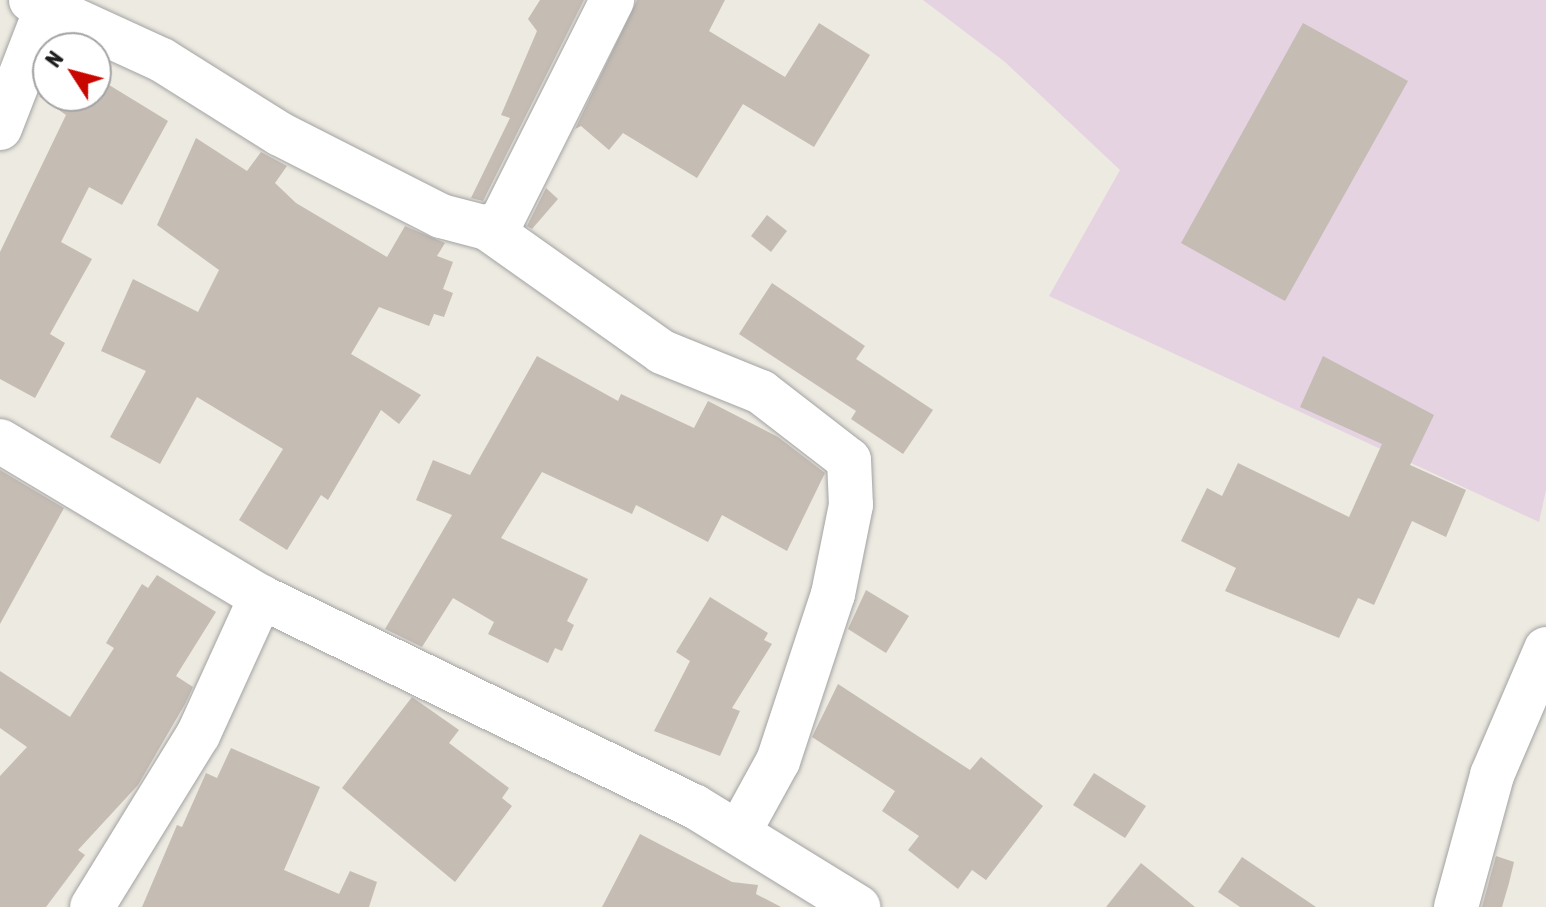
<!DOCTYPE html>
<html>
<head>
<meta charset="utf-8">
<style>
  body { margin:0 }
  #map { position:relative; width:1546px; height:907px; overflow:hidden; background:#edeae1; font-family:"Asap Condensed",sans-serif }
  div>[style] { position:absolute }
  [style*='--x'] { left:calc(var(--x)*1px); top:calc(var(--y)*1px); width:calc(var(--w)*1px); rotate:calc(var(--a)*1deg) }
  .industrial>* { inset:0; background:#e6d3e2 }
  .building>* { inset:0; background:#c5bcb4 }
  .roads { filter:drop-shadow(0 0 2px #a3a3a3) drop-shadow(0 0 2px #a3a3a3) }
  .minor>* { height:44px; margin:-22px; padding:0 22px; transform-origin:22px; border-radius:22px; background:#fff }
  span { translate:-50% -50%; white-space:nowrap; text-align:center; line-height:1.15; -webkit-text-stroke:6px #fff; paint-order:stroke }
  .north { position:absolute; left:32px; top:32px; width:80px; height:80px; box-sizing:border-box; background:#fff; border:2px solid #a4a4a4; border-radius:50%; rotate:306deg; font-size:22px; font-weight:700; line-height:32px; text-align:center; color:#1c1c1c }
  .north::after { content:''; display:block; margin:auto; width:28px; height:36px; background:#c70700; clip-path:polygon(50% 0,100% 100%,50% 72%,0 100%) }
</style>
</head>
<body>
<div id="map">
  <div class="industrial">
    <div style="clip-path:polygon(923px 0,1546px 0,1546px 490px,1539px 522px,1049px 296px,1120px 170px,1005px 62px)"></div>
  </div>
  <div class="building">
    <div style="clip-path:polygon(540px 0,584px 0,483px 201px,471px 198px,510px 118px,501px 115px,537px 31px,528px 19px)"></div>
    <div style="clip-path:polygon(637px 0,725px 0,709px 31px,785px 77px,819px 23px,870px 55px,814px 147px,743px 104px,697px 178px,623px 133px,609px 150px,581px 126px,575px 129px)"></div>
    <div style="clip-path:polygon(1303px 23px,1408px 81px,1285px 301px,1181px 243px)"></div>
    <div style="clip-path:polygon(96px 77px,168px 121px,122px 205px,89px 187px,61px 242px,92px 259px,50px 334px,65px 343px,35px 398px,0 379px,0 252px,66px 115px,39px 96px,96px 96px)"></div>
    <div style="clip-path:polygon(196px 138px,247px 171px,261px 152px,287px 166px,275px 183px,296px 203px,387px 257px,405px 226px,445px 243px,437px 256px,453px 262px,443px 289px,453px 293px,444px 317px,434px 314px,429px 326px,379px 307px,351px 354px,421px 395px,399px 424px,381px 410px,328px 500px,321px 495px,287px 550px,239px 520px,283px 449px,197px 397px,160px 464px,110px 437px,146px 371px,101px 351px,133px 279px,198px 312px,219px 270px,157px 225px)"></div>
    <div style="clip-path:polygon(546px 188px,558px 199px,532px 229px,527px 226px)"></div>
    <div style="clip-path:polygon(767px 215px,787px 231px,771px 252px,751px 236px)"></div>
    <div style="clip-path:polygon(772px 283px,865px 346px,856px 359px,933px 410px,903px 454px,851px 419px,856px 411px,739px 334px)"></div>
    <div style="clip-path:polygon(537px 356px,618px 401px,621px 394px,694px 428px,708px 401px,778px 437px,825px 473px,787px 551px,722px 515px,708px 542px,636px 505px,632px 514px,542px 472px,501px 538px,588px 579px,567px 621px,574px 625px,562px 651px,555px 648px,548px 663px,488px 634px,494px 622px,453px 598px,422px 647px,385px 629px,452px 515px,416px 500px,433px 460px,470px 475px)"></div>
    <div style="clip-path:polygon(1323px 356px,1434px 415px,1410px 465px,1466px 490px,1446px 537px,1412px 521px,1374px 605px,1358px 598px,1339px 638px,1225px 591px,1236px 568px,1181px 541px,1207px 488px,1222px 496px,1238px 463px,1349px 517px,1382px 444px,1300px 407px)"></div>
    <div style="clip-path:polygon(0 470px,64px 508px,0 624px)"></div>
    <div style="clip-path:polygon(157px 575px,216px 612px,176px 676px,193px 687px,185px 704px,138px 785px,78px 850px,85px 855px,46px 907px,0 907px,0 776px,27px 747px,0 728px,0 671px,70px 717px,114px 648px,106px 643px,142px 584px,148px 588px)"></div>
    <div style="clip-path:polygon(866px 590px,909px 616px,886px 653px,848px 629px)"></div>
    <div style="clip-path:polygon(710px 597px,768px 633px,764px 640px,772px 644px,732px 708px,740px 711px,720px 756px,654px 731px,690px 661px,676px 652px)"></div>
    <div style="clip-path:polygon(838px 684px,970px 770px,981px 757px,1043px 806px,986px 880px,972px 870px,958px 889px,908px 850px,919px 836px,882px 811px,895px 791px,812px 737px)"></div>
    <div style="clip-path:polygon(412px 697px,459px 730px,449px 743px,509px 788px,502px 798px,512px 806px,455px 882px,342px 788px)"></div>
    <div style="clip-path:polygon(231px 748px,320px 787px,284px 870px,339px 894px,350px 871px,377px 882px,369px 907px,142px 907px,177px 825px,182px 827px,206px 773px,217px 778px)"></div>
    <div style="clip-path:polygon(1094px 773px,1146px 806px,1125px 838px,1073px 805px)"></div>
    <div style="clip-path:polygon(640px 834px,732px 882px,758px 885px,756px 894px,781px 907px,602px 907px)"></div>
    <div style="clip-path:polygon(1496px 856px,1514px 862px,1509px 883px,1502px 907px,1482px 907px)"></div>
    <div style="clip-path:polygon(1242px 857px,1316px 907px,1240px 907px,1218px 892px)"></div>
    <div style="clip-path:polygon(1141px 863px,1195px 907px,1106px 907px)"></div>
  </div>
  <div class="roads">
    <div class="minor">
      <div style="--x:31;--y:0;--w:144;--a:24.6"></div>
      <div style="--x:162;--y:60;--w:139;--a:32.1"></div>
      <div style="--x:280;--y:134;--w:181;--a:27"></div>
      <div style="--x:441;--y:216;--w:48;--a:14.6"></div>
      <div style="--x:487;--y:228;--w:17;--a:-28"></div>
      <div style="--x:502;--y:220;--w:246;--a:-63.4"></div>
      <div style="--x:0;--y:128;--w:130;--a:-68.8"></div>
      <div style="--x:487;--y:228;--w:214;--a:35.3"></div>
      <div style="--x:662;--y:352;--w:107;--a:22"></div>
      <div style="--x:761;--y:392;--w:111;--a:37.7"></div>
      <div style="--x:849;--y:460;--w:45;--a:87.5"></div>
      <div style="--x:851;--y:505;--w:91;--a:101.4"></div>
      <div style="--x:833;--y:594;--w:176;--a:108.2"></div>
      <div style="--x:778;--y:761;--w:81;--a:118.8"></div>
      <div style="--x:0;--y:441;--w:304;--a:30.9"></div>
      <div style="--x:261;--y:597;--w:481;--a:25.8"></div>
      <div style="--x:694;--y:806;--w:193;--a:31.6"></div>
      <div style="--x:92;--y:907;--w:202;--a:-58.4"></div>
      <div style="--x:198;--y:735;--w:152;--a:-65.5"></div>
      <div style="--x:1456;--y:907;--w:137;--a:-74.7"></div>
      <div style="--x:1492;--y:775;--w:137;--a:-66.8"></div>
    </div>
  </div>
  <div class="north">N</div>
</div>
</body>
</html>
